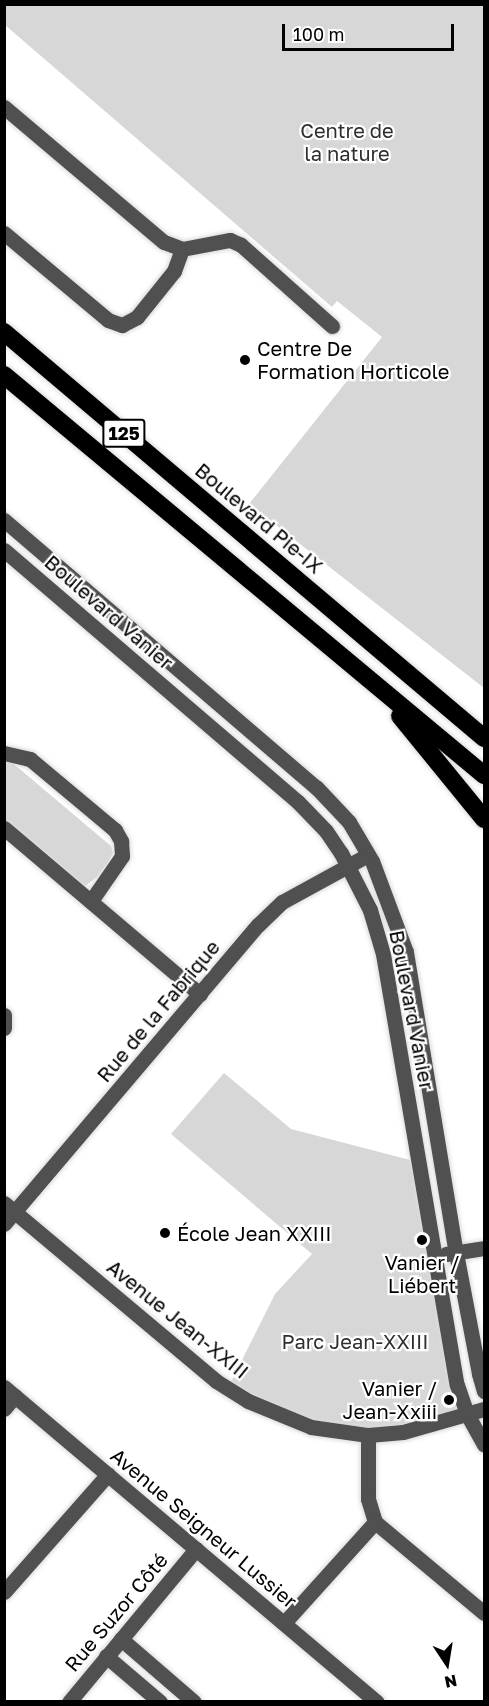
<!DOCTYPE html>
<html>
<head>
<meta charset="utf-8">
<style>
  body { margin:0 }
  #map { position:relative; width:489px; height:1706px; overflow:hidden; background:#fff; font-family:"Golos Text",sans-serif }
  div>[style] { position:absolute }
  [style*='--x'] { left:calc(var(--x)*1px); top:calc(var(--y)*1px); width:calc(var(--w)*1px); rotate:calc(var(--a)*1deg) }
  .green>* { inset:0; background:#d7d7d7 }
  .roads { filter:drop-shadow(0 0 2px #dbdbdb) drop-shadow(0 0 2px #dbdbdb) }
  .minor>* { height:15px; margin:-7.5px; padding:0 7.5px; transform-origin:7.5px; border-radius:7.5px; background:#505050 }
  .highway>* { height:18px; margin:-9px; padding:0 9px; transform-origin:9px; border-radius:9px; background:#000 }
  .dots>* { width:16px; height:16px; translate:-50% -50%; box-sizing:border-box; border:3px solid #fff; border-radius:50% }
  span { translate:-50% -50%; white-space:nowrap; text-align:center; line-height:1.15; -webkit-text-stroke:4.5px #fff; paint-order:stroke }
  .shield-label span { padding:2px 4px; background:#fff; border:2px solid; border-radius:4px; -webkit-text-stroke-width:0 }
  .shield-label { font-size:18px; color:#000; font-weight:700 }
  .park-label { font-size:20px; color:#2e2e2e }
  .poi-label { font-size:20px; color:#000 }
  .left { translate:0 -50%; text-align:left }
  .right { translate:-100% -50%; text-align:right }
  .street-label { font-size:20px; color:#000 }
  .frame { position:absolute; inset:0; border:6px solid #000; pointer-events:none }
  .north { position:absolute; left:417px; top:1634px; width:60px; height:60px; -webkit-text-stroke:4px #fff; paint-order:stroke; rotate:168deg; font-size:16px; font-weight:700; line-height:24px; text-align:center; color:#000 }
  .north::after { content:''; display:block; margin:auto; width:21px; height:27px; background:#000; clip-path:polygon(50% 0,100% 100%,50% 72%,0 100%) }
  .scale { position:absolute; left:282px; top:24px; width:172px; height:27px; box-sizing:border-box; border:3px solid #000; border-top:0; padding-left:8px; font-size:18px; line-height:21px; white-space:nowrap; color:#000; -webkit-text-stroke:4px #fff; paint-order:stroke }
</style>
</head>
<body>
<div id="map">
  <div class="green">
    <div style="clip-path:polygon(5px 4px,484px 5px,484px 688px,249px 504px,382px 337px,337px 301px,332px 307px,5px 25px)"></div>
    <div style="clip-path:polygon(9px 760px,111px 846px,113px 853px,107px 864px,97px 877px,84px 887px,5px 824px,5px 761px)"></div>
    <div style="clip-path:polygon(224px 1073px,291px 1129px,410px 1160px,461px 1415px,409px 1430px,311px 1426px,229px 1386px,275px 1294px,312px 1254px,171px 1134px)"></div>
  </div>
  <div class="roads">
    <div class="minor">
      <div style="--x:4;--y:107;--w:209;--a:40.2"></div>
      <div style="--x:164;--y:242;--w:19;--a:21"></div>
      <div style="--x:4;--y:233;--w:136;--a:39.9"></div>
      <div style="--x:108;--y:320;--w:15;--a:20"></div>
      <div style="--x:122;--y:325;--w:17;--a:-28"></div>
      <div style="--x:137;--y:317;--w:59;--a:-51.2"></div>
      <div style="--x:174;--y:271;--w:23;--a:-70"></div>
      <div style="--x:182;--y:249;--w:49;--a:-10.6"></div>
      <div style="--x:230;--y:240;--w:12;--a:24"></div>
      <div style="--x:241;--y:245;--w:122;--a:41.7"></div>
      <div style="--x:4;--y:520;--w:411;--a:40.6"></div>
      <div style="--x:316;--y:787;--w:48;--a:46.7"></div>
      <div style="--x:349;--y:822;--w:45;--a:59.5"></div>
      <div style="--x:372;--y:861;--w:97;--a:69.5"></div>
      <div style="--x:406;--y:952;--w:305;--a:80.6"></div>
      <div style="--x:456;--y:1253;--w:123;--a:79.2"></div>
      <div style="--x:479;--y:1374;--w:18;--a:74"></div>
      <div style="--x:4;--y:550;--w:387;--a:40.6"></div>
      <div style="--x:298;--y:802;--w:40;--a:46"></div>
      <div style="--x:326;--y:831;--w:27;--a:56"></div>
      <div style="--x:341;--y:853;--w:64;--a:63"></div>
      <div style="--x:370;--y:910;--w:46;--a:73.5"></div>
      <div style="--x:383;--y:954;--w:437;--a:80.3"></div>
      <div style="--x:457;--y:1385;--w:31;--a:71"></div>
      <div style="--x:467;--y:1414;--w:35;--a:61"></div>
      <div style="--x:4;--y:753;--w:27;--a:13"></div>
      <div style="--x:30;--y:759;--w:111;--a:39.9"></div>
      <div style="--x:115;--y:830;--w:13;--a:61"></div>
      <div style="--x:121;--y:841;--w:15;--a:86"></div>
      <div style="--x:122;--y:856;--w:55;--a:124.6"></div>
      <div style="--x:4;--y:828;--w:257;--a:40.3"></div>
      <div style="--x:4;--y:1015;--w:13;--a:90"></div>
      <div style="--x:4;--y:1203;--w:277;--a:40"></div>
      <div style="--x:216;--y:1381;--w:38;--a:32"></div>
      <div style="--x:248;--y:1401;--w:68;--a:22.4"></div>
      <div style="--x:311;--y:1427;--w:58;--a:8"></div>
      <div style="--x:368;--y:1435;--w:35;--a:-5"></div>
      <div style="--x:403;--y:1432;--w:84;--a:-15.9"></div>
      <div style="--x:4;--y:1224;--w:392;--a:-49.7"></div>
      <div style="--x:258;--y:925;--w:33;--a:-44"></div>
      <div style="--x:282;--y:902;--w:98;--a:-28.7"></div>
      <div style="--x:446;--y:1254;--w:38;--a:-9"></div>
      <div style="--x:4;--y:1387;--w:488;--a:40.2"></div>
      <div style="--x:4;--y:1409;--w:17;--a:-50"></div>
      <div style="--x:368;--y:1435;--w:64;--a:90"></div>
      <div style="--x:368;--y:1499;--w:24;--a:73"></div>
      <div style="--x:375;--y:1522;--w:142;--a:39.9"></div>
      <div style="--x:4;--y:1592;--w:157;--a:-48.6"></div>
      <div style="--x:284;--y:1623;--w:136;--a:-48"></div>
      <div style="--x:121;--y:1639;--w:96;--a:40.8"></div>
      <div style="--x:106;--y:1656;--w:71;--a:40.4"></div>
      <div style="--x:69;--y:1702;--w:199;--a:-50.3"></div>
    </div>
    <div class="highway">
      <div style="--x:4;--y:332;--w:629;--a:40.23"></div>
      <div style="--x:4;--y:375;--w:625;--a:39.81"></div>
      <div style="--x:400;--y:716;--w:133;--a:50.8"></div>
    </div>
  </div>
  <div class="dots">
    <div style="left:245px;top:360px;background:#000"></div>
    <div style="left:165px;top:1233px;background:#000"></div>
    <div style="left:422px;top:1240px;background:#000"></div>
    <div style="left:449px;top:1400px;background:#000"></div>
  </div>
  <div class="shield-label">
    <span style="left:124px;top:433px">125</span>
  </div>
  <div class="park-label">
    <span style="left:347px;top:142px">Centre de<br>la nature</span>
    <span style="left:355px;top:1341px">Parc Jean-XXIII</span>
  </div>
  <div class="poi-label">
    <span class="left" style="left:257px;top:360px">Centre De<br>Formation Horticole</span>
    <span class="left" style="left:177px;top:1233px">École Jean XXIII</span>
    <span style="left:422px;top:1274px">Vanier /<br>Liébert</span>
    <span class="right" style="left:437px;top:1400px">Vanier /<br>Jean-Xxiii</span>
  </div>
  <div class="street-label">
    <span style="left:259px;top:518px;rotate:40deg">Boulevard Pie-IX</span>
    <span style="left:109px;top:612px;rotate:41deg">Boulevard Vanier</span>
    <span style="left:412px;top:1010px;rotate:79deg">Boulevard Vanier</span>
    <span style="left:158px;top:1011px;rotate:-50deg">Rue de la Fabrique</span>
    <span style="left:178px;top:1319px;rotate:39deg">Avenue Jean-XXIII</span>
    <span style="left:204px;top:1528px;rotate:40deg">Avenue Seigneur Lussier</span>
    <span style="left:116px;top:1612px;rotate:-50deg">Rue Suzor Côté</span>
  </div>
  <div class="frame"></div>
  <div class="north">N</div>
  <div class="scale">100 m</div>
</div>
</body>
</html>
